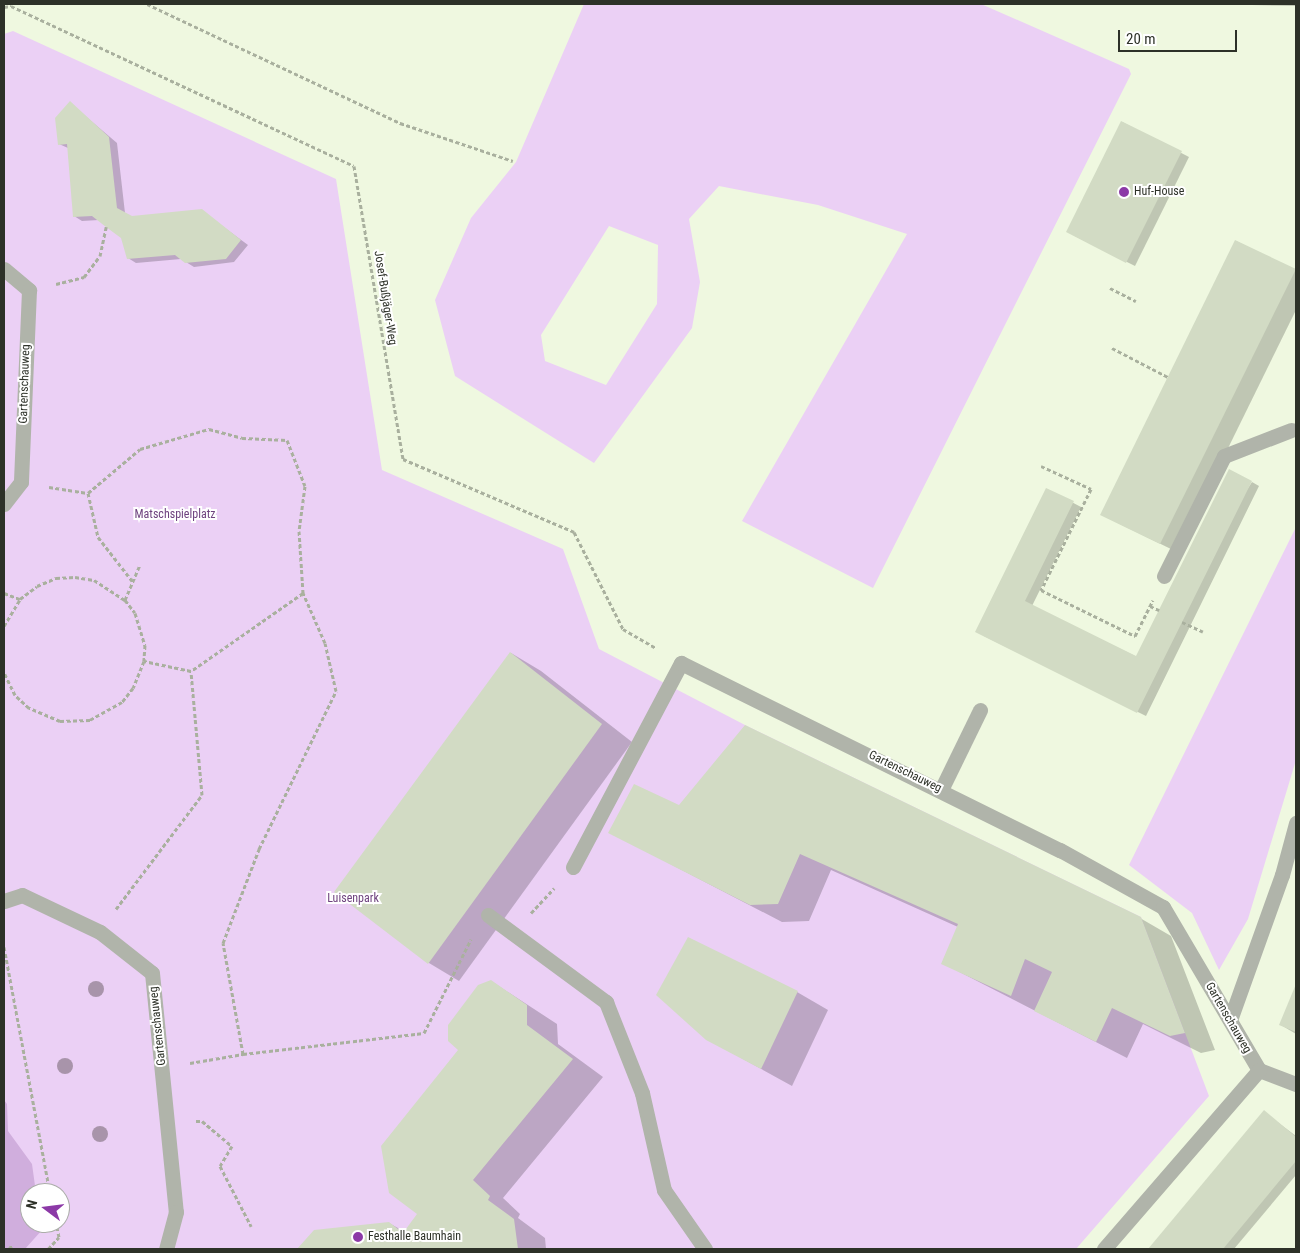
<!DOCTYPE html>
<html>
<head>
<meta charset="utf-8">
<style>
  body { margin:0 }
  #map { position:relative; width:1300px; height:1253px; overflow:hidden; background:#eff8e0; font-family:"Roboto Condensed",sans-serif }
  div>[style] { position:absolute }
  [style*='--x'] { left:calc(var(--x)*1px); top:calc(var(--y)*1px); width:calc(var(--w)*1px); rotate:calc(var(--a)*1deg) }
  .green>* { inset:0; background:#ebd0f5 }
  .water>* { inset:0; background:#d0aedd }
  .shadow>* { inset:0; background:#0003 }
  .building>* { inset:0; background:#d2dbc4 }
  .path>* { height:3px; margin-top:-1.5px; transform-origin:0; background:repeating-linear-gradient(90deg,#a9b09e 0 4px,transparent 0 6.5px) }
  .minor>* { height:15px; margin:-7.5px; padding:0 7.5px; transform-origin:7.5px; border-radius:7.5px; background:#b0b4aa }
  .trees>* { width:16px; height:16px; margin:-8px; border-radius:50%; background:#a894aa }
  .dots>* { width:14px; height:14px; translate:-50% -50%; box-sizing:border-box; border:2px solid #fff; border-radius:50% }
  span { translate:-50% -50%; white-space:nowrap; text-align:center; line-height:1.15; -webkit-text-stroke:4px #fff; paint-order:stroke }
  .poi-label { font-size:12px; color:#2d3128 }
  .left { translate:0 -50%; text-align:left }
  .street-label { font-size:12px; color:#2d3128 }
  .park-label { font-size:12px; color:#6e427e }
  .frame { position:absolute; inset:0; border:5px solid #2d3128; pointer-events:none }
  .north { position:absolute; left:20px; top:1183px; width:50px; height:50px; box-sizing:border-box; background:#fff; border:1px solid #abada9; border-radius:50%; rotate:285deg; font-size:14px; font-weight:700; line-height:20px; text-align:center; color:#2d3128 }
  .north::after { content:''; display:block; margin:auto; width:18px; height:22px; background:#8c39a7; clip-path:polygon(50% 0,100% 100%,50% 72%,0 100%) }
  .scale { position:absolute; left:1118px; top:30px; width:119px; height:22px; box-sizing:border-box; border:2px solid #2d3128; border-top:0; padding-left:6px; font-size:15px; line-height:18px; white-space:nowrap; color:#2d3128; -webkit-text-stroke:4px #fff; paint-order:stroke }
</style>
</head>
<body>
<div id="map">
  <div class="green">
    <div style="clip-path:polygon(evenodd,584px 4px,981px 4px,1129px 69px,1131px 74px,873px 588px,742px 521px,907px 234px,818px 205px,719px 186px,689px 219px,700px 282px,692px 328px,594px 463px,455px 376px,435px 300px,471px 218px,516px 162px,584px 4px,609px 226px,658px 245px,657px 304px,606px 385px,545px 361px,541px 335px,609px 226px)"></div>
    <div style="clip-path:polygon(evenodd,13px 31px,336px 179px,382px 470px,563px 549px,599px 649px,745px 725px,1141px 917px,1209px 1096px,1076px 1249px,4px 1249px,4px 34px,13px 31px,30px 1193px,60px 1193px,60px 1223px,30px 1223px,30px 1193px)"></div>
    <div style="clip-path:polygon(1296px 527px,1296px 760px,1248px 919px,1219px 970px,1192px 913px,1129px 865px)"></div>
  </div>
  <div class="water">
    <div style="clip-path:polygon(4px 1100px,7px 1104px,8px 1131px,32px 1164px,36px 1193px,30px 1193px,30px 1223px,41px 1223px,42px 1230px,25px 1249px,4px 1249px)"></div>
  </div>
  <div class="shadow">
    <div style="clip-path:polygon(1211px 4px,1296px 4px,1296px 6px)"></div>
    <div style="clip-path:polygon(70px 103px,117px 143px,125px 213px,132px 218px,202px 211px,248px 245px,234px 262px,194px 267px,181px 259px,136px 263px,128px 258px,122px 238px,99px 220px,82px 221px,74px 216px,68px 148px,59px 144px)"></div>
    <div style="clip-path:polygon(1122px 122px,1189px 157px,1135px 266px,1075px 236px)"></div>
    <div style="clip-path:polygon(1236px 241px,1296px 271px,1296px 310px,1177px 552px,1118px 523px)"></div>
    <div style="clip-path:polygon(1252px 482px,1259px 486px,1146px 716px,984px 636px,1047px 489px,1081px 507px,1032px 606px,1137px 657px)"></div>
    <div style="clip-path:polygon(511px 653px,541px 671px,632px 742px,459px 981px,429px 963px,336px 891px)"></div>
    <div style="clip-path:polygon(679px 807px,1140px 918px,1171px 936px,1215px 1050px,1201px 1053px,1143px 1024px,1127px 1058px,942px 963px,958px 927px,831px 870px,809px 921px,782px 922px,609px 832px)"></div>
    <div style="clip-path:polygon(491px 981px,557px 1024px,558px 1044px,603px 1077px,503px 1198px,520px 1214px,518px 1218px,545px 1238px,546px 1249px,299px 1249px,314px 1231px,389px 1223px,405px 1232px,419px 1214px,460px 1050px)"></div>
    <div style="clip-path:polygon(1296px 987px,1296px 1034px,1281px 1025px)"></div>
    <div style="clip-path:polygon(797px 992px,828px 1010px,792px 1086px,707px 1039px)"></div>
    <div style="clip-path:polygon(1264px 1112px,1296px 1136px,1296px 1175px,1234px 1249px,1150px 1249px)"></div>
  </div>
  <div class="building">
    <div style="clip-path:polygon(70px 101px,109px 137px,117px 208px,132px 216px,202px 209px,241px 240px,226px 259px,185px 263px,175px 255px,127px 259px,121px 238px,106px 227px,92px 216px,73px 217px,67px 144px,58px 145px,55px 118px)"></div>
    <div style="clip-path:polygon(1121px 121px,1182px 151px,1126px 263px,1066px 232px)"></div>
    <div style="clip-path:polygon(1235px 240px,1296px 269px,1160px 544px,1100px 515px)"></div>
    <div style="clip-path:polygon(1229px 469px,1252px 481px,1137px 713px,975px 632px,1046px 488px,1074px 501px,1025px 601px,1136px 656px)"></div>
    <div style="clip-path:polygon(510px 652px,602px 724px,428px 964px,334px 892px)"></div>
    <div style="clip-path:polygon(745px 725px,1141px 917px,1185px 1033px,1170px 1036px,1112px 1008px,1096px 1042px,1034px 1011px,1052px 972px,1025px 959px,1011px 996px,941px 964px,958px 924px,800px 854px,778px 904px,750px 905px,608px 833px,634px 784px,679px 805px)"></div>
    <div style="clip-path:polygon(688px 937px,798px 991px,761px 1069px,706px 1040px,656px 995px)"></div>
    <div style="clip-path:polygon(491px 980px,527px 1005px,527px 1025px,573px 1059px,473px 1180px,490px 1196px,488px 1200px,514px 1219px,518px 1249px,297px 1249px,314px 1230px,389px 1222px,403px 1233px,417px 1214px,389px 1193px,381px 1146px,458px 1050px,448px 1041px,448px 1025px,478px 985px)"></div>
    <div style="clip-path:polygon(1296px 984px,1296px 1032px,1279px 1025px)"></div>
    <div style="clip-path:polygon(1264px 1110px,1296px 1137px,1296px 1161px,1223px 1249px,1148px 1249px)"></div>
  </div>
  <div class="path">
    <div style="--x:147;--y:4;--w:280;--a:25.2"></div>
    <div style="--x:400;--y:123;--w:119;--a:18.6"></div>
    <div style="--x:4;--y:7;--w:7;--a:-8"></div>
    <div style="--x:11;--y:6;--w:378;--a:25"></div>
    <div style="--x:354;--y:166;--w:297;--a:80.5"></div>
    <div style="--x:403;--y:459;--w:186;--a:23.1"></div>
    <div style="--x:574;--y:532;--w:109;--a:63.2"></div>
    <div style="--x:623;--y:629;--w:38;--a:30"></div>
    <div style="--x:56;--y:284;--w:29;--a:-14"></div>
    <div style="--x:84;--y:277;--w:26;--a:-53"></div>
    <div style="--x:100;--y:256;--w:30;--a:-78"></div>
    <div style="--x:1110;--y:288;--w:29;--a:27"></div>
    <div style="--x:1112;--y:348;--w:63;--a:27.4"></div>
    <div style="--x:1041;--y:466;--w:55;--a:24.7"></div>
    <div style="--x:1091;--y:489;--w:113;--a:116.3"></div>
    <div style="--x:1041;--y:590;--w:105;--a:26.1"></div>
    <div style="--x:1135;--y:636;--w:40;--a:-63.4"></div>
    <div style="--x:49;--y:487;--w:39;--a:9"></div>
    <div style="--x:88;--y:493;--w:68;--a:-40.2"></div>
    <div style="--x:140;--y:449;--w:72;--a:-16.2"></div>
    <div style="--x:209;--y:429;--w:34;--a:15"></div>
    <div style="--x:242;--y:438;--w:45;--a:2.5"></div>
    <div style="--x:287;--y:440;--w:49;--a:68.6"></div>
    <div style="--x:305;--y:486;--w:45;--a:97.6"></div>
    <div style="--x:299;--y:531;--w:62;--a:86.3"></div>
    <div style="--x:303;--y:593;--w:136;--a:145.1"></div>
    <div style="--x:88;--y:493;--w:45;--a:77.2"></div>
    <div style="--x:98;--y:537;--w:57;--a:52.1"></div>
    <div style="--x:4;--y:593;--w:17;--a:21"></div>
    <div style="--x:125;--y:600;--w:38;--a:-67"></div>
    <div style="--x:1150;--y:606;--w:10;--a:24"></div>
    <div style="--x:1182;--y:622;--w:23;--a:25"></div>
    <div style="--x:4;--y:626;--w:31;--a:-59"></div>
    <div style="--x:20;--y:599;--w:21;--a:-37"></div>
    <div style="--x:37;--y:586;--w:21;--a:-23"></div>
    <div style="--x:56;--y:578;--w:19;--a:-3"></div>
    <div style="--x:75;--y:577;--w:19;--a:9"></div>
    <div style="--x:94;--y:580;--w:37;--a:33"></div>
    <div style="--x:125;--y:600;--w:16;--a:52"></div>
    <div style="--x:135;--y:613;--w:34;--a:73"></div>
    <div style="--x:145;--y:645;--w:16;--a:94"></div>
    <div style="--x:144;--y:661;--w:29;--a:112"></div>
    <div style="--x:133;--y:688;--w:18;--a:128"></div>
    <div style="--x:122;--y:702;--w:37;--a:151"></div>
    <div style="--x:90;--y:720;--w:30;--a:178"></div>
    <div style="--x:60;--y:721;--w:34;--a:-157"></div>
    <div style="--x:29;--y:708;--w:19;--a:-137"></div>
    <div style="--x:15;--y:695;--w:25;--a:-116"></div>
    <div style="--x:116;--y:909;--w:143;--a:-53"></div>
    <div style="--x:202;--y:795;--w:124;--a:-95.1"></div>
    <div style="--x:191;--y:671;--w:48;--a:-168"></div>
    <div style="--x:531;--y:913;--w:34;--a:-47"></div>
    <div style="--x:4;--y:947;--w:250;--a:79.4"></div>
    <div style="--x:243;--y:1054;--w:113;--a:-100.2"></div>
    <div style="--x:223;--y:943;--w:101;--a:-69"></div>
    <div style="--x:259;--y:849;--w:176;--a:-64"></div>
    <div style="--x:336;--y:691;--w:49;--a:-102.9"></div>
    <div style="--x:325;--y:643;--w:55;--a:-113.7"></div>
    <div style="--x:190;--y:1063;--w:54;--a:-9.6"></div>
    <div style="--x:243;--y:1054;--w:182;--a:-6.6"></div>
    <div style="--x:424;--y:1033;--w:105;--a:-63.4"></div>
    <div style="--x:196;--y:1121;--w:6;--a:0"></div>
    <div style="--x:202;--y:1121;--w:39;--a:40"></div>
    <div style="--x:232;--y:1146;--w:23;--a:121"></div>
    <div style="--x:220;--y:1166;--w:68;--a:62.7"></div>
    <div style="--x:9;--y:1249;--w:5;--a:-53"></div>
    <div style="--x:48;--y:1249;--w:16;--a:-47"></div>
    <div style="--x:59;--y:1237;--w:14;--a:-102"></div>
  </div>
  <div class="minor">
    <div style="--x:4;--y:269;--w:33;--a:40"></div>
    <div style="--x:29;--y:290;--w:192;--a:92.4"></div>
    <div style="--x:21;--y:482;--w:28;--a:128"></div>
    <div style="--x:1164;--y:576;--w:134;--a:-63.4"></div>
    <div style="--x:1224;--y:456;--w:72;--a:-21.2"></div>
    <div style="--x:941;--y:790;--w:89;--a:-64"></div>
    <div style="--x:573;--y:867;--w:231;--a:-62.1"></div>
    <div style="--x:681;--y:663;--w:423;--a:26.3"></div>
    <div style="--x:1060;--y:850;--w:118;--a:29"></div>
    <div style="--x:1163;--y:907;--w:189;--a:59.5"></div>
    <div style="--x:1259;--y:1070;--w:40;--a:21"></div>
    <div style="--x:4;--y:901;--w:19;--a:-18"></div>
    <div style="--x:22;--y:895;--w:86;--a:25.4"></div>
    <div style="--x:100;--y:932;--w:66;--a:38.3"></div>
    <div style="--x:152;--y:973;--w:240;--a:84.3"></div>
    <div style="--x:176;--y:1212;--w:38;--a:105"></div>
    <div style="--x:488;--y:915;--w:147;--a:36.4"></div>
    <div style="--x:606;--y:1002;--w:98;--a:68.4"></div>
    <div style="--x:642;--y:1093;--w:99;--a:77.2"></div>
    <div style="--x:664;--y:1190;--w:72;--a:55.2"></div>
    <div style="--x:1230;--y:1020;--w:154;--a:-70.3"></div>
    <div style="--x:1282;--y:875;--w:54;--a:-74.9"></div>
    <div style="--x:1104;--y:1249;--w:237;--a:-49.1"></div>
  </div>
  <div class="trees">
    <div style="left:96px;top:989px"></div>
    <div style="left:65px;top:1066px"></div>
    <div style="left:100px;top:1134px"></div>
  </div>
  <div class="dots">
    <div style="left:1124px;top:192px;background:#8c39a7"></div>
    <div style="left:358px;top:1237px;background:#8c39a7"></div>
  </div>
  <div class="poi-label">
    <span class="left" style="left:1134px;top:192px">Huf-House</span>
    <span class="left" style="left:368px;top:1237px">Festhalle Baumhain</span>
  </div>
  <div class="street-label">
    <span style="left:385px;top:298px;rotate:81deg">Josef-Bußjäger-Weg</span>
    <span style="left:25px;top:384px;rotate:-88deg">Gartenschauweg</span>
    <span style="left:905px;top:772px;rotate:26deg">Gartenschauweg</span>
    <span style="left:1228px;top:1018px;rotate:60deg">Gartenschauweg</span>
    <span style="left:158px;top:1026px;rotate:-96deg">Gartenschauweg</span>
  </div>
  <div class="park-label">
    <span style="left:175px;top:515px">Matschspielplatz</span>
    <span style="left:353px;top:899px">Luisenpark</span>
  </div>
  <div class="frame"></div>
  <div class="north">N</div>
  <div class="scale">20 m</div>
</div>
</body>
</html>
